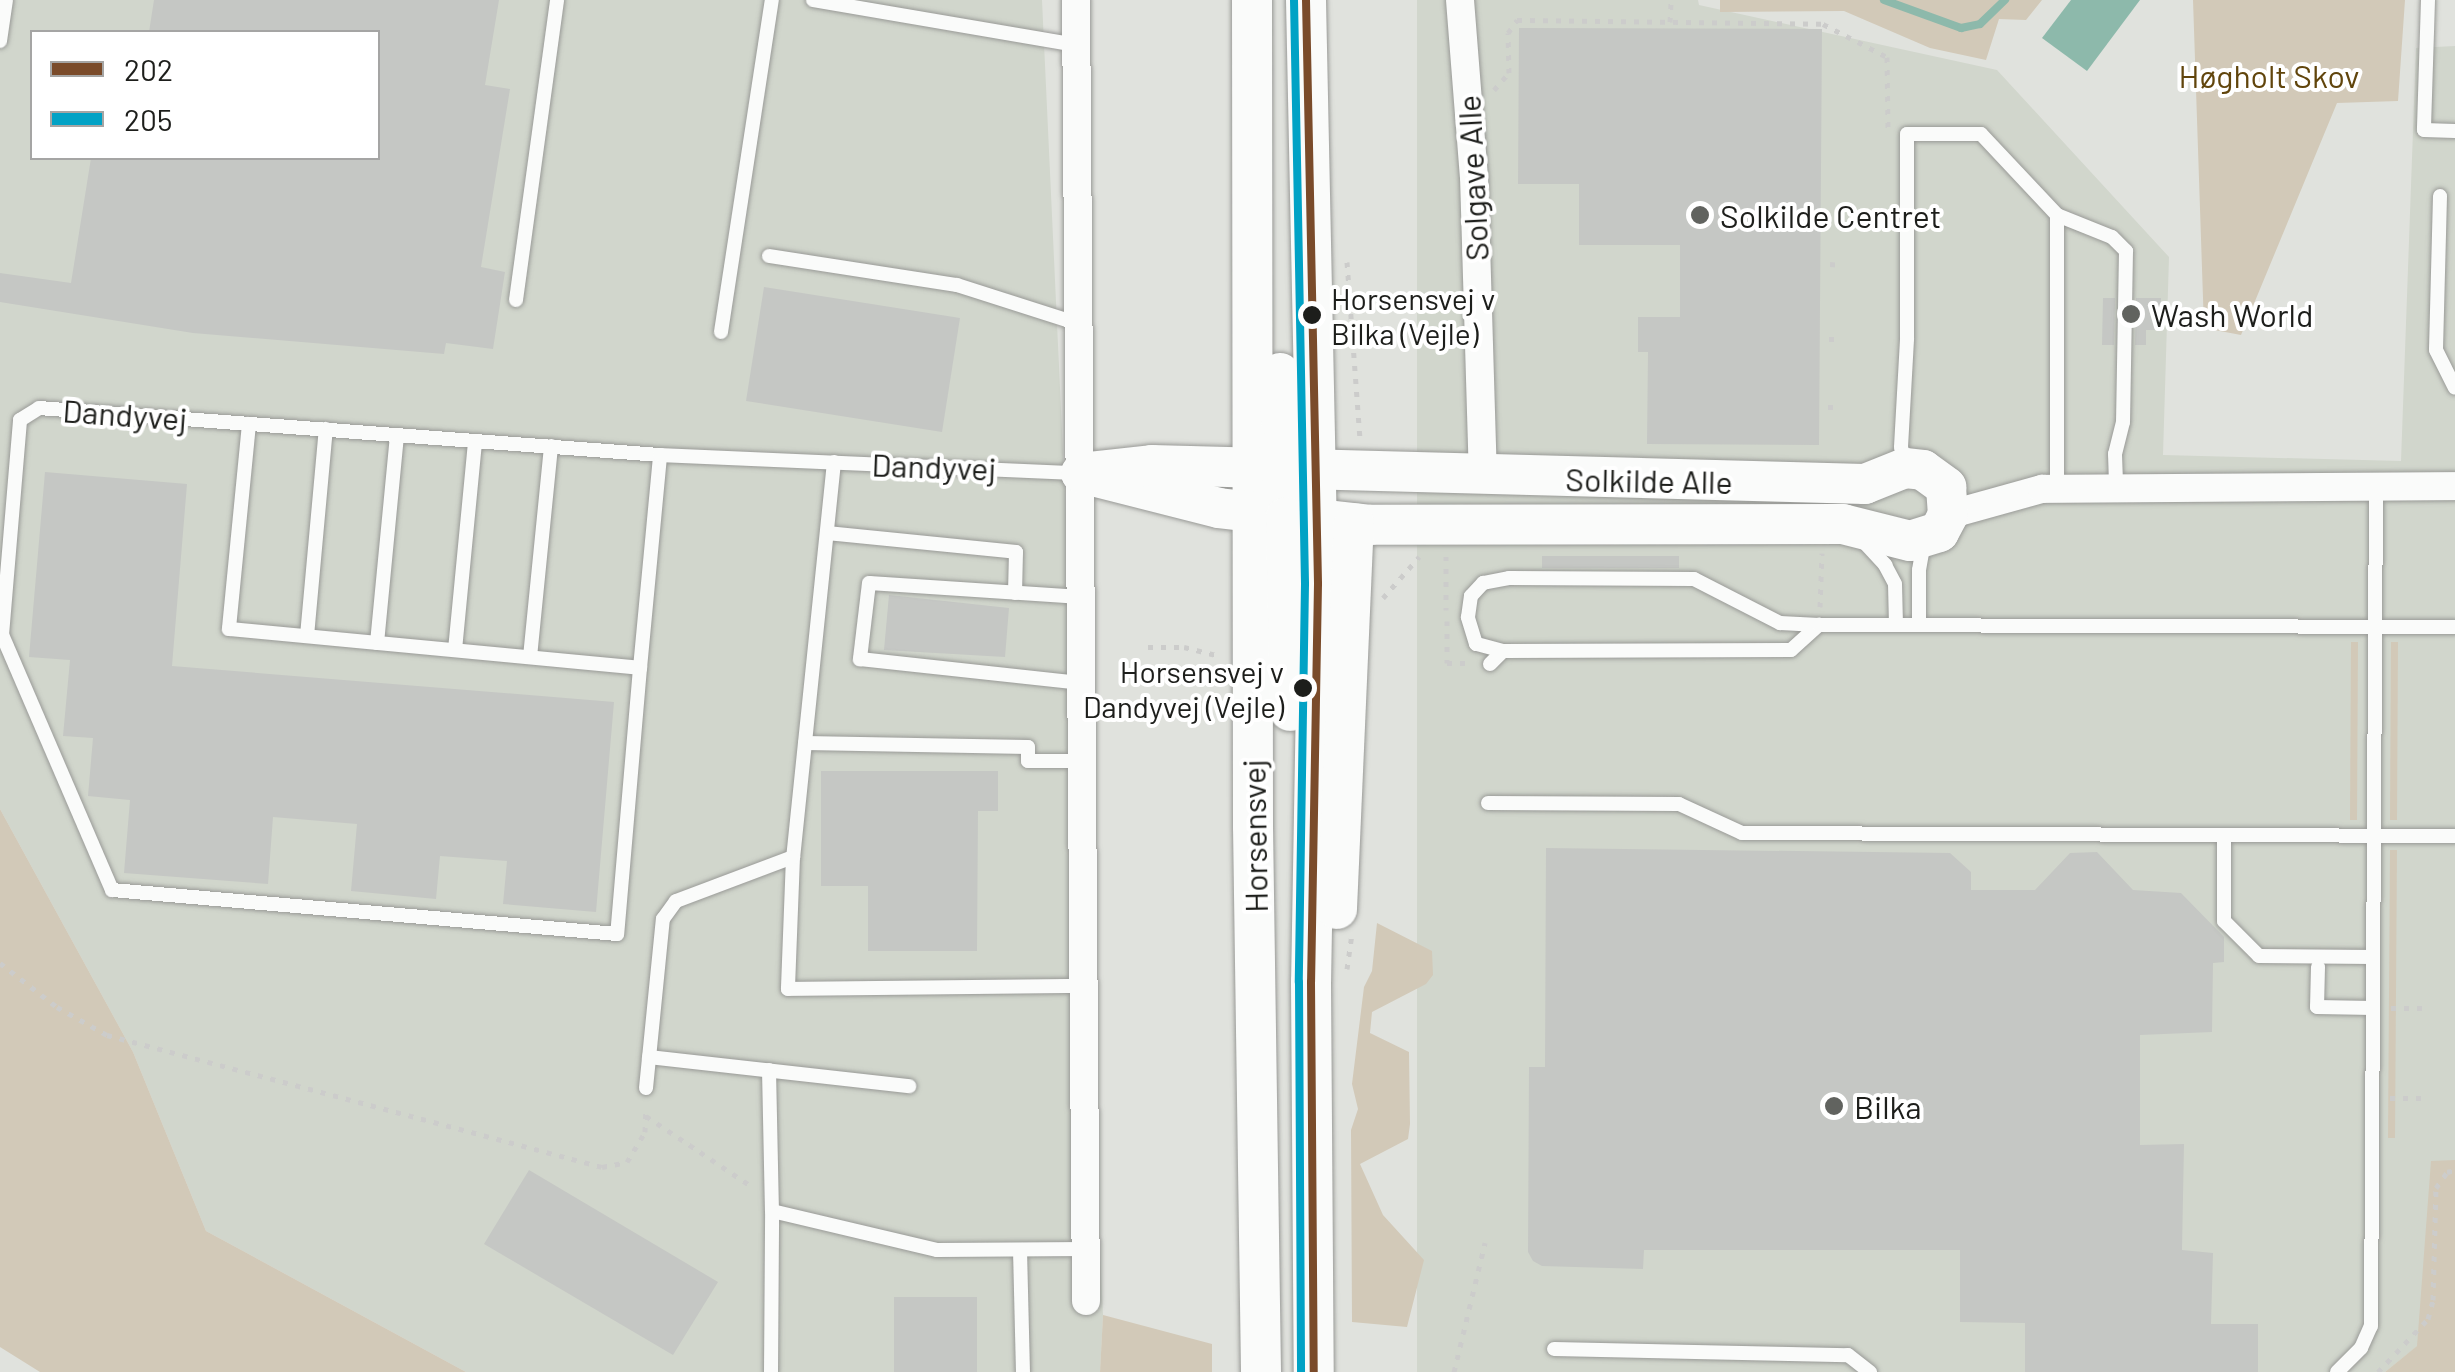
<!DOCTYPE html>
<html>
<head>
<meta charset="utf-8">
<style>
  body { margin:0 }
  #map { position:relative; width:2455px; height:1372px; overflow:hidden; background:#e0e2dd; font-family:Barlow,sans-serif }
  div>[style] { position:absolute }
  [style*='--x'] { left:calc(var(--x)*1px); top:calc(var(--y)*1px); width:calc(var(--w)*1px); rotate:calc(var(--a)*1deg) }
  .built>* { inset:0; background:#d1d6cc }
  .green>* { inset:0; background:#d2c9b8 }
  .water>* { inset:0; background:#8db9ab }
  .stream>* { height:8px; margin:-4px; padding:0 4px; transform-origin:4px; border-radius:4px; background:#8db9ab }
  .building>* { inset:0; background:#c5c7c4 }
  .path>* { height:5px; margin-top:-2.5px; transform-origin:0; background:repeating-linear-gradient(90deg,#cccccb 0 5px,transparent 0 13px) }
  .roads { filter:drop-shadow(0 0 2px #999a97) drop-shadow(0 0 2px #999a97) }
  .lane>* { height:14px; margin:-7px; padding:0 7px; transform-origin:7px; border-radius:7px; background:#fafbfa }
  .street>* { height:28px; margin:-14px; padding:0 14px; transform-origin:14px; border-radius:14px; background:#fafbfa }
  .secondary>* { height:40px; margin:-20px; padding:0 20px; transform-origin:20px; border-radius:20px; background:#fafbfa }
  .bus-1>* { height:8px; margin:-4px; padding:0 4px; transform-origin:4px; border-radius:4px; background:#7a4b2a }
  .bus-2>* { height:8px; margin:-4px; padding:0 4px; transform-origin:4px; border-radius:4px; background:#01a2c5 }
  .dots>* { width:28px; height:28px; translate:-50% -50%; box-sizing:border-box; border:5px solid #fff; border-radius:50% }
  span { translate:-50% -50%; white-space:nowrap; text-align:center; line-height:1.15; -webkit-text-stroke:8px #fff; paint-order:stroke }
  .bus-label { font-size:30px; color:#1d1e1b }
  .left { translate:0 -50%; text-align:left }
  .right { translate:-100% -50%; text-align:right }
  .park-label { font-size:32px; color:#61450c }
  .street-label { font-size:32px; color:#1d1e1b }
  .poi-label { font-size:32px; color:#1d1e1b }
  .legend { position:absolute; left:30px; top:30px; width:350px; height:130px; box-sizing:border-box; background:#fff; border:2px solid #a5a5a4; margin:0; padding:12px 18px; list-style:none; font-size:30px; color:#1d1e1b }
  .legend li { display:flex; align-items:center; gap:20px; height:50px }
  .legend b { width:50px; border:2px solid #a5a5a4 }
</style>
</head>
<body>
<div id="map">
  <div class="built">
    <div style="clip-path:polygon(evenodd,0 0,1042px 0,1103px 1315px,1100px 1372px,466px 1372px,206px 1231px,133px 1052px,0 809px,0 0,32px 32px,378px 32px,378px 158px,32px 158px,32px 32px)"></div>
    <div style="clip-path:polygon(1417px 0,1698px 0,1699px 5px,1997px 70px,2169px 257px,2163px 455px,2401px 461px,2416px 48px,2455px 46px,2455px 1323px,2440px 1328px,2385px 1372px,1417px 1372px)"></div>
  </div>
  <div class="green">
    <div style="clip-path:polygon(1720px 0,2042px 0,2026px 20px,1999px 19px,1986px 60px,1930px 48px,1844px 11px,1720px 12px)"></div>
    <div style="clip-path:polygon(2193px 0,2405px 0,2398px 101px,2337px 103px,2241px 335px,2204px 328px)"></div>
    <div style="clip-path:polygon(2351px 642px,2358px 642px,2357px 820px,2350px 820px)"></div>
    <div style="clip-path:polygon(2391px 642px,2398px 642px,2397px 820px,2390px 820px)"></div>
    <div style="clip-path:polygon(0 809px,133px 1052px,206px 1231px,466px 1372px,40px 1372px,0 1347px)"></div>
    <div style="clip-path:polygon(2390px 850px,2397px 850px,2395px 1138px,2388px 1138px)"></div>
    <div style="clip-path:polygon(1377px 923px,1432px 951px,1433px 975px,1426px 984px,1372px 1012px,1370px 1033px,1409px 1052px,1410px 1124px,1408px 1139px,1360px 1164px,1383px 1215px,1424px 1260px,1407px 1327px,1352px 1322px,1351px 1130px,1358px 1109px,1352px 1084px,1364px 987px,1372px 971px)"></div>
    <div style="clip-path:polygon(2455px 1160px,2455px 1372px,2385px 1372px,2417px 1346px,2431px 1161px)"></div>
    <div style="clip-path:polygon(1103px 1315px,1212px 1344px,1212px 1372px,1100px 1372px)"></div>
  </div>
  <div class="water">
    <div style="clip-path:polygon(2071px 0,2140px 0,2087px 71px,2042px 38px)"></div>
  </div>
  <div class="stream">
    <div style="--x:1884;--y:0;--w:82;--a:20"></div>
    <div style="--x:1961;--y:28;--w:19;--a:-12"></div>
    <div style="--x:1980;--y:24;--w:35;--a:-44"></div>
  </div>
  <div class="building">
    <div style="clip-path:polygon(154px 0,499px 0,485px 85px,510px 89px,481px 267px,505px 272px,493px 349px,446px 343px,444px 354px,193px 333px,0 302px,0 273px,71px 283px,91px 158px,378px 158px,378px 32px,149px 32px)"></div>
    <div style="clip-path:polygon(1519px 28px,1822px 29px,1819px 445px,1647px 444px,1648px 352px,1638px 352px,1638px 317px,1680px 317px,1680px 245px,1579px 245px,1579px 184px,1518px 184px)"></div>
    <div style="clip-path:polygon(764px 287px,960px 318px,942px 432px,746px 401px)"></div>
    <div style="clip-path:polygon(2103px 298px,2115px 298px,2114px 345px,2102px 345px)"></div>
    <div style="clip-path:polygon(2136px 298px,2161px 298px,2160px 330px,2146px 330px,2146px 345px,2135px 345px)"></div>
    <div style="clip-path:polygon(45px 472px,187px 484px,172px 666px,614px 702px,596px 912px,503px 904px,507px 861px,440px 856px,436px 899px,351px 891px,357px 824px,273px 817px,268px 884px,124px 873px,130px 800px,88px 796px,93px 738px,63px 736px,70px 660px,29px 657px)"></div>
    <div style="clip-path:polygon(1542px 556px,1679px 556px,1679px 568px,1542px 568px)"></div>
    <div style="clip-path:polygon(889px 595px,1009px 608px,1005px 657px,884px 650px)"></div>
    <div style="clip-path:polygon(821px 771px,998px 771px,998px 811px,978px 811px,977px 951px,868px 951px,868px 886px,821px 886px)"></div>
    <div style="clip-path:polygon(1546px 848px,1950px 853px,1971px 872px,1971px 890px,2035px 890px,2070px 853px,2097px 852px,2133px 890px,2181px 893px,2224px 937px,2224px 962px,2213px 963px,2212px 1032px,2140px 1035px,2140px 1145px,2184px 1144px,2182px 1250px,2213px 1253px,2211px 1324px,2258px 1324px,2258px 1372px,2025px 1372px,2025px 1323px,1960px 1322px,1960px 1250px,1644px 1250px,1643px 1269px,1542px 1266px,1533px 1261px,1528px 1252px,1529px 1067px,1545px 1067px)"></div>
    <div style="clip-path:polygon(529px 1170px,718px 1282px,673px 1355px,484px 1244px)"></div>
    <div style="clip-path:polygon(894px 1297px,977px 1297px,977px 1372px,894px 1372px)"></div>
  </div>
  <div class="path">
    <div style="--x:1670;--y:22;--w:22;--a:-87"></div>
    <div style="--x:1494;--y:90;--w:23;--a:-49"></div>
    <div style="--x:1509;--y:73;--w:40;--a:-91.4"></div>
    <div style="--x:1508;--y:33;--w:16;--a:-55"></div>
    <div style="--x:1517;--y:20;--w:306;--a:0.7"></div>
    <div style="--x:1823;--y:24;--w:72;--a:27.3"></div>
    <div style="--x:1887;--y:57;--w:72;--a:89.2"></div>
    <div style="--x:1347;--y:262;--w:179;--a:85.8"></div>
    <div style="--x:1830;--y:264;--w:11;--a:5"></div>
    <div style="--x:1362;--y:335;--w:93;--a:-0.6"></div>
    <div style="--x:1829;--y:339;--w:10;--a:0"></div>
    <div style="--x:1828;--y:407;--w:10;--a:0"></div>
    <div style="--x:1446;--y:556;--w:54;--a:90"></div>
    <div style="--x:1383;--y:598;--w:55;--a:-48.7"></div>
    <div style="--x:1820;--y:607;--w:54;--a:-87.9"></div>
    <div style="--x:1447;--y:621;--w:42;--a:90"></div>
    <div style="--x:1447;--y:663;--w:22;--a:0"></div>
    <div style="--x:1148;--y:647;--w:36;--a:0"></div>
    <div style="--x:1184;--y:647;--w:36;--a:14"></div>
    <div style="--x:0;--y:963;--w:72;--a:37.7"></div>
    <div style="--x:57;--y:1007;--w:57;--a:29.2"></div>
    <div style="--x:107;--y:1035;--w:512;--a:14.93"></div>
    <div style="--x:602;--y:1167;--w:25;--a:-11"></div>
    <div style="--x:627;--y:1162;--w:35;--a:-59"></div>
    <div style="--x:645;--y:1132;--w:25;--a:-88"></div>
    <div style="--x:1347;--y:969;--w:34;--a:-82"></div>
    <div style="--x:2391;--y:1008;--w:37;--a:0"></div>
    <div style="--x:2390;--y:1098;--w:38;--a:0"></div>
    <div style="--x:646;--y:1116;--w:126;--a:33.7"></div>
    <div style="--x:1454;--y:1372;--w:133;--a:-76.5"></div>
    <div style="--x:2378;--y:1372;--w:73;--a:-46.7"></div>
    <div style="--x:2428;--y:1319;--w:20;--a:-75"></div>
    <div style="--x:2433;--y:1300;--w:112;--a:-88.5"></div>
    <div style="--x:2436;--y:1188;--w:19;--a:-55"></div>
    <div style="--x:2447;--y:1172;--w:8;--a:-14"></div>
  </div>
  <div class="roads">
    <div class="lane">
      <div style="--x:813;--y:0;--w:266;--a:9.7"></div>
      <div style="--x:2428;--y:0;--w:130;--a:91.8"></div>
      <div style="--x:2424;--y:130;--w:31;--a:2"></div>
      <div style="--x:0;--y:41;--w:41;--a:-81.7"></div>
      <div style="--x:2440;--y:196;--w:154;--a:91.5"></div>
      <div style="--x:2436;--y:350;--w:42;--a:63.4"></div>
      <div style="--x:2057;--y:215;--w:59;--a:21.8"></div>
      <div style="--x:2112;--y:237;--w:20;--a:45"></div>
      <div style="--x:2126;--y:251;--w:171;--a:91"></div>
      <div style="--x:2123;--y:422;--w:33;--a:104"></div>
      <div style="--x:2115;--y:454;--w:34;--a:88"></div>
      <div style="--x:769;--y:256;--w:190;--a:8.8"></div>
      <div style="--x:957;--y:285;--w:128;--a:17.7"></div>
      <div style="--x:516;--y:300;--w:303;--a:-82.2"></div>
      <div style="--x:721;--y:332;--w:336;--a:-81.3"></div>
      <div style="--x:249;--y:424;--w:206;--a:95.6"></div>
      <div style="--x:229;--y:629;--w:413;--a:5.4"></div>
      <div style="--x:640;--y:668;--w:214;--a:-84.6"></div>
      <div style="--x:834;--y:462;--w:397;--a:95.9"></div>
      <div style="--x:793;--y:857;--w:132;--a:92.2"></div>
      <div style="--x:788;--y:989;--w:296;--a:-0.6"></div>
      <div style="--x:1905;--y:463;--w:16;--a:-104"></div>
      <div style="--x:1901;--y:447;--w:109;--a:-86.8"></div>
      <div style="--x:1907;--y:338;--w:204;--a:-90"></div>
      <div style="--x:1907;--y:134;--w:74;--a:0"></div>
      <div style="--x:1981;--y:134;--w:111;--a:46.8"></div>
      <div style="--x:2057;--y:215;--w:274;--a:90"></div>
      <div style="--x:827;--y:533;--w:190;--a:5.7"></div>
      <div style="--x:1016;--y:552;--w:41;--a:91.4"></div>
      <div style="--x:1863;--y:541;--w:33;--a:47"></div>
      <div style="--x:1885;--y:565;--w:21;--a:62"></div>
      <div style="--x:1895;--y:584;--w:41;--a:88.6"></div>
      <div style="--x:1081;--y:597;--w:212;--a:-176.2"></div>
      <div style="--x:869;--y:583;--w:77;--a:96.8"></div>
      <div style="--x:860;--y:659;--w:223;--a:6.2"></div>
      <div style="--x:1919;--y:625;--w:55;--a:-90"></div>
      <div style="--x:1919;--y:570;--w:29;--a:-80"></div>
      <div style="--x:307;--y:636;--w:208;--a:-84.8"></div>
      <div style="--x:377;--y:643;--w:209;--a:-84.5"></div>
      <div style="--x:455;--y:650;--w:210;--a:-84.5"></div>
      <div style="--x:1503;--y:651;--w:28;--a:-165"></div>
      <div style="--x:1476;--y:644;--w:28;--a:-107"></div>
      <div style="--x:1468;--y:617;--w:21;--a:-82"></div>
      <div style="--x:1471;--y:596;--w:18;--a:-47"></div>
      <div style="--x:1483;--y:583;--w:26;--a:-11"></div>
      <div style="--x:1509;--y:578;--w:185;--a:0.3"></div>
      <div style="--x:1694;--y:579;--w:97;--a:27.1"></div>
      <div style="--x:1780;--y:623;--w:39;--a:3"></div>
      <div style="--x:530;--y:657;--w:212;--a:-84.3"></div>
      <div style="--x:1490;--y:664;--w:18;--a:-45"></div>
      <div style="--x:1503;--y:651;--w:288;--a:-0.2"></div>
      <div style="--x:1791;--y:650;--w:38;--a:-42"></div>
      <div style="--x:1819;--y:625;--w:636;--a:0.18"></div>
      <div style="--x:640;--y:668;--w:267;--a:94.9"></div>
      <div style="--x:617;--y:934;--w:507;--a:-175.02"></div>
      <div style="--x:112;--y:890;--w:278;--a:-113.3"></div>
      <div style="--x:2;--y:635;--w:216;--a:-85.2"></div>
      <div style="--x:20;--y:420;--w:22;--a:-32"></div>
      <div style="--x:39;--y:408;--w:623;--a:4.33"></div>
      <div style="--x:660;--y:455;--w:420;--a:2.5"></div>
      <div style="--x:805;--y:743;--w:223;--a:1"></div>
      <div style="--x:1028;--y:747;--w:14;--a:90"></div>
      <div style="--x:1028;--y:761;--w:54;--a:0"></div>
      <div style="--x:1488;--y:803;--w:191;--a:0.3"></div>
      <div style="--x:1679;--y:804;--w:69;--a:24.7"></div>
      <div style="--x:1742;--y:833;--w:713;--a:0.24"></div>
      <div style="--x:2224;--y:835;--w:86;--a:90"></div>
      <div style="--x:2224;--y:921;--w:49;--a:45"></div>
      <div style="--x:2259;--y:956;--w:114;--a:0.5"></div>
      <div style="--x:2318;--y:967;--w:40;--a:91.4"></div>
      <div style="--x:2317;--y:1007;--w:56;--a:1"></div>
      <div style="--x:649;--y:1057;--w:262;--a:6.4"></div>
      <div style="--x:769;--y:1070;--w:141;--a:88.8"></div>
      <div style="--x:646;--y:1088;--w:170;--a:-84.3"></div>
      <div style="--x:663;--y:919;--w:22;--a:-54"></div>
      <div style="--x:676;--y:901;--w:125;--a:-20.6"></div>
      <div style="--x:1020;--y:1250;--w:122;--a:88.6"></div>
      <div style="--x:1554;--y:1349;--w:294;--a:1.2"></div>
      <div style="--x:1848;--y:1355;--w:28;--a:38"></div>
      <div style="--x:771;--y:1372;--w:161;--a:-89.6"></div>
      <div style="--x:772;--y:1211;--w:170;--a:13.3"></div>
      <div style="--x:937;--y:1250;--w:149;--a:-0.4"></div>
      <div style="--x:2337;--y:1372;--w:34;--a:-45"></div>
      <div style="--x:2361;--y:1348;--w:24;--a:-66"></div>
      <div style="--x:2371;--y:1326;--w:841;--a:-89.66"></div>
    </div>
    <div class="street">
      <div style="--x:1076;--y:0;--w:1301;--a:89.56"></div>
      <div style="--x:1460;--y:0;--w:177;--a:85.5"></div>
      <div style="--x:1474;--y:176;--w:301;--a:88.3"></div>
      <div style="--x:1948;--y:515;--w:98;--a:-15.5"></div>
      <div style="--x:2042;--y:489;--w:413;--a:-0.4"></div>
    </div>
    <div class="secondary">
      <div style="--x:1252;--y:0;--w:826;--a:89.93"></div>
      <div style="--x:1253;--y:826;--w:546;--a:89.16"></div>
      <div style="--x:1306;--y:0;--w:584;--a:88.82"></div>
      <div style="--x:1318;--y:584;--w:398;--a:91"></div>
      <div style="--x:1311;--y:982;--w:390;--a:89.6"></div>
      <div style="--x:1280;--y:373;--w:47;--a:88.8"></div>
      <div style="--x:1281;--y:420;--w:76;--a:72.3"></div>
      <div style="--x:1152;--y:465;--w:713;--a:1.53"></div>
      <div style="--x:1865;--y:484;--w:43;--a:-21.8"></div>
      <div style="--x:1905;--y:468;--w:18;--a:6"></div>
      <div style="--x:1923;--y:470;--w:29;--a:36"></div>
      <div style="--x:1946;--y:487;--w:28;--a:86"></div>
      <div style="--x:1948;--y:515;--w:19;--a:118"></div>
      <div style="--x:1939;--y:532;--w:30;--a:163"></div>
      <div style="--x:1910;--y:541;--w:69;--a:-165.8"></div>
      <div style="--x:1843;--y:524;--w:473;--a:179.9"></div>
      <div style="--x:1370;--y:525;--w:152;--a:-173.6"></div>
      <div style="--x:1219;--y:508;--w:142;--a:-165.8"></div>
      <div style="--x:1081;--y:473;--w:71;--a:-6.4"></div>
      <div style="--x:1274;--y:497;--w:23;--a:59"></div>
      <div style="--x:1286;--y:517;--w:194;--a:88.8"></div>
      <div style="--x:1337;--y:909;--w:386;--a:-87.5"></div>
    </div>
  </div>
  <div class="bus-1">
    <div style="--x:1306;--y:0;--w:584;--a:88.82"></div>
    <div style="--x:1318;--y:584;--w:398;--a:91"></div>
    <div style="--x:1311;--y:982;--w:390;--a:89.6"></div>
  </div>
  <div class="bus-2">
    <div style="--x:1294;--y:0;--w:584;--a:88.92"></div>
    <div style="--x:1305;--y:584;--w:398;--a:90.9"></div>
    <div style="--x:1299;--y:982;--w:390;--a:89.7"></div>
  </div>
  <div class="dots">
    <div style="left:1700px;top:215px;background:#61635f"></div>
    <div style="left:2131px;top:314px;background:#61635f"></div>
    <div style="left:1312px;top:315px;background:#1d1e1b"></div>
    <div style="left:1303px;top:688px;background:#1d1e1b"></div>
    <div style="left:1834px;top:1106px;background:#61635f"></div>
  </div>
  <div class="bus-label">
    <span class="left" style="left:1331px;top:315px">Horsensvej v<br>Bilka (Vejle)</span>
    <span class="right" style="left:1284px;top:688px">Horsensvej v<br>Dandyvej (Vejle)</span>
  </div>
  <div class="park-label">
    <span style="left:2269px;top:75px">Høgholt Skov</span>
  </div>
  <div class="street-label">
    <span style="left:1472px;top:178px;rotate:-93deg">Solgave Alle</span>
    <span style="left:125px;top:414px;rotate:4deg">Dandyvej</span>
    <span style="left:934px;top:466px;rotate:2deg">Dandyvej</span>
    <span style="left:1649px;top:480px;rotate:1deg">Solkilde Alle</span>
    <span style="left:1254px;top:836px;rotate:-91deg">Horsensvej</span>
  </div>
  <div class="poi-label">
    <span class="left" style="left:1720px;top:215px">Solkilde Centret</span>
    <span class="left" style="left:2151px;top:314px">Wash World</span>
    <span class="left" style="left:1854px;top:1106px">Bilka</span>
  </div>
  <ul class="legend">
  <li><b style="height:12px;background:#7a4b2a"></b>202</li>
  <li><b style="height:12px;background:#01a2c5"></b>205</li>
  </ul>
</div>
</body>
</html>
